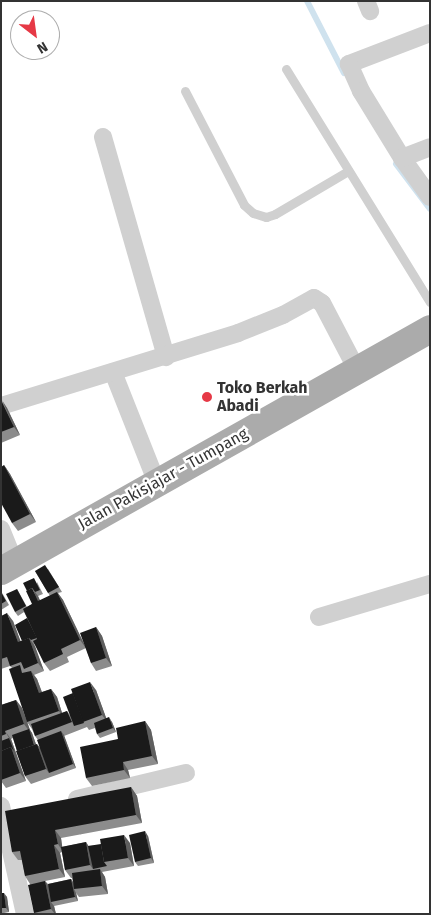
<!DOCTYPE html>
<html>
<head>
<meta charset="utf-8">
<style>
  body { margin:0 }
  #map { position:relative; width:431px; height:915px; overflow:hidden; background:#fff; font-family:"Fira Sans",sans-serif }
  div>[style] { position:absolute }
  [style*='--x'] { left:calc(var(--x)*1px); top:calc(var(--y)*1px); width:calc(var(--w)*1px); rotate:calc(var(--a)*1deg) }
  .stream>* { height:6px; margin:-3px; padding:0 3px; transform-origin:3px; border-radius:3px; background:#cfe2ee }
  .lane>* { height:9px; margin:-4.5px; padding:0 4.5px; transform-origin:4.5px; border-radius:4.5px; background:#d0d0d0 }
  .street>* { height:18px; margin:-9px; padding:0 9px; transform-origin:9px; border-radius:9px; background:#d0d0d0 }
  .primary>* { height:28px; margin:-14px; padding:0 14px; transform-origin:14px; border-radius:14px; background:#ababab }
  .wall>* { inset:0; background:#8c8c8c }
  .shaded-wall>* { inset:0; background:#5f5f5f }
  .building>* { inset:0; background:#1a1a1a }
  .dots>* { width:14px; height:14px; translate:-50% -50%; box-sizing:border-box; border:2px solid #fff; border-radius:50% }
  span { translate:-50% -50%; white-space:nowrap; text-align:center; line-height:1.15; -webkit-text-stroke:5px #fff; paint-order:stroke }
  .poi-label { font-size:16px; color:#333; font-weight:700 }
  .left { translate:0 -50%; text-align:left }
  .street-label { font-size:16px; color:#333 }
  .frame { position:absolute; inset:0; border:2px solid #333; pointer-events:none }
  .north { position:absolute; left:10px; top:10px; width:50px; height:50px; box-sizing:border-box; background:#fff; border:1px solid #adadad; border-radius:50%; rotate:150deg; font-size:14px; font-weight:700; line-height:20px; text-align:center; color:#333 }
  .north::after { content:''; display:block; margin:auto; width:18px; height:22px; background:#e63946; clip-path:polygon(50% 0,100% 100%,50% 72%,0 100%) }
</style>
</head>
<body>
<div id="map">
  <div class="stream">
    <div style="--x:307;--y:1;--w:81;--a:62.8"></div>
    <div style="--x:396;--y:164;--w:56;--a:52.9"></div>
  </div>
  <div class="lane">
    <div style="--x:286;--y:69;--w:274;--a:58.3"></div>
    <div style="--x:185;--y:91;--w:128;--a:62.6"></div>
    <div style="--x:244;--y:205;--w:12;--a:42"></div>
    <div style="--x:253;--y:213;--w:14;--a:17"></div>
    <div style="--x:266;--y:217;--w:9;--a:-18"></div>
    <div style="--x:275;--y:214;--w:85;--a:-30.5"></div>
  </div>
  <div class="street">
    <div style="--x:366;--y:1;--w:11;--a:68"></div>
    <div style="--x:430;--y:33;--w:87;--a:159.1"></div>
    <div style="--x:349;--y:64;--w:30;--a:66"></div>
    <div style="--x:361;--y:91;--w:79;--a:58.5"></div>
    <div style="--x:402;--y:158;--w:48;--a:54.3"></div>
    <div style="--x:103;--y:137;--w:229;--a:74"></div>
    <div style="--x:402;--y:158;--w:30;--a:-21"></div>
    <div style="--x:113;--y:372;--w:119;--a:68.4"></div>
    <div style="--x:1;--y:406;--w:248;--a:-17.1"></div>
    <div style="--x:238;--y:333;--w:48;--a:-21.8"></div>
    <div style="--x:283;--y:315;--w:35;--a:-29"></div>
    <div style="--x:314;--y:298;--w:9;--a:32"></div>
    <div style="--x:322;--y:303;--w:76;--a:62.4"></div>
    <div style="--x:1;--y:529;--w:38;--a:68"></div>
    <div style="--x:319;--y:617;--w:116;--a:-16.6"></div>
    <div style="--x:77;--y:799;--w:112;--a:-13.4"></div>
    <div style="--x:1;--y:806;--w:111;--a:77.5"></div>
  </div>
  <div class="primary">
    <div style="--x:1;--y:571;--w:493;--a:-29.4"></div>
  </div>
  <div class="wall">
    <div style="clip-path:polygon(1px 400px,7px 408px,20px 435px,1px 443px)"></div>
    <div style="clip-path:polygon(4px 465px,10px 474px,36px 522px,18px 531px,12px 523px)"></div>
    <div style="clip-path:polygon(48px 569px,62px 592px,58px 593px,63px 600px,85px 646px,96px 627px,102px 636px,112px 666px,96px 671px,91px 663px,86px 648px,67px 657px,69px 662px,50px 671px,44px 663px,35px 644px,34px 645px,44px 671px,34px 675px,37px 679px,42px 692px,51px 689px,57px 697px,62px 713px,67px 711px,70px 715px,96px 690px,106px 718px,112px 722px,116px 732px,100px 738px,97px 734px,95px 728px,89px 730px,87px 727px,64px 736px,76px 768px,31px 784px,25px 776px,13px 738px,11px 739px,26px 781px,6px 788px,1px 781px,1px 705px,16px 700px,22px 708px,30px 730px,32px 733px,36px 744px,40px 747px,38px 740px,35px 736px,32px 729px,27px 722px,12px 668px,10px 666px,1px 669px,1px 616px,13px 621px,20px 641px,22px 641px,27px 618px,24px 612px,18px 616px,15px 612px,17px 589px,27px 607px,32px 604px,37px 582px,43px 594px,38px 596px,40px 601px,50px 596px,35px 571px)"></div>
    <div style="clip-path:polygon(1px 591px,9px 605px,1px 610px)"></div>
    <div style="clip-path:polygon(145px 721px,151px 730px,158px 764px,128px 770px,130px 778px,92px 786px,86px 778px,118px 739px)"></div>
    <div style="clip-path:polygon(evenodd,131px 787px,137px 796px,142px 823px,61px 838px,62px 847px,86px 842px,88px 846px,130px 843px,134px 866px,102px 872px,105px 877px,108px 894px,79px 897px,76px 893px,78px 901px,54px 906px,56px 914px,34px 914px,34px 913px,30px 884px,25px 876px,22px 860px,18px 860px,12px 852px,131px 787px,62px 852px,65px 870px,71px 878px,72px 878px,73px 882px,71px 879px,48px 884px,45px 881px,65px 877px,60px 853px,62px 852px)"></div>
    <div style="clip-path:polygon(148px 836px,154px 863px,138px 866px,135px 862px)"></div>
    <div style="clip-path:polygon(1px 893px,7px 897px,9px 912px,4px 913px,4px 914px,1px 914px)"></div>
  </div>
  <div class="shaded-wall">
    <div style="clip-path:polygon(2px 400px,7px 408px,20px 435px,14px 427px)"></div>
    <div style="clip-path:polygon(4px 465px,10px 474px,36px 522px,30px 514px)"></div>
    <div style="clip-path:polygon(32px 588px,38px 596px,44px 609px,38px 601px)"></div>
    <div style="clip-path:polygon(57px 592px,63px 600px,86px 648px,80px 640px)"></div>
    <div style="clip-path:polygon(7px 613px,13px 621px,24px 650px,18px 642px)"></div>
    <div style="clip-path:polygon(96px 627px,102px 636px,112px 666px,106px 658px)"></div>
    <div style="clip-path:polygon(29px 638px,35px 646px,44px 671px,38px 663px)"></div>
    <div style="clip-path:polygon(31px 671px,37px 679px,45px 701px,39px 693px)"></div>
    <div style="clip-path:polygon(90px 682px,96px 690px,108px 723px,102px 715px)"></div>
    <div style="clip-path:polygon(51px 689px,57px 697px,64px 719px,59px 711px)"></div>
    <div style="clip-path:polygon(16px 700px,22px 708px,30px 730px,32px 733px,39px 753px,36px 749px,29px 731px,24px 724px)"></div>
    <div style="clip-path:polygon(109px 717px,112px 722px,116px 732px,113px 728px)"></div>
    <div style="clip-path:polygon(145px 721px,151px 730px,158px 764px,152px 756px)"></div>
    <div style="clip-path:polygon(5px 731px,11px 739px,26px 781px,20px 773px,11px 747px,9px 738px)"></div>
    <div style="clip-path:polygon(61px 731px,64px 735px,76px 768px,73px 764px)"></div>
    <div style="clip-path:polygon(37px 744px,43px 752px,49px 773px,46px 769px)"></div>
    <div style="clip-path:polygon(123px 762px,128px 770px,130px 778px,124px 770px)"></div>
    <div style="clip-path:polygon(131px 787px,137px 796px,142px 823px,136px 815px)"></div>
    <div style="clip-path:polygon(55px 830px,61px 838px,63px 852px,58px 844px)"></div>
    <div style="clip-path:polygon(145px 831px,148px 836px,154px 863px,151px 858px)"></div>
    <div style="clip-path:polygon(124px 835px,130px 843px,134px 866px,128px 858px)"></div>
    <div style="clip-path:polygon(86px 842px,91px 850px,93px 869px,90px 865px)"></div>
    <div style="clip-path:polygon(54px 845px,60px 853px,65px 877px,59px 869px)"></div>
    <div style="clip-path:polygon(100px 869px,105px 877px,108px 894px,102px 886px)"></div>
    <div style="clip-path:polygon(71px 879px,74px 884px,74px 889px,76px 893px,78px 901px,75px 897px)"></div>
    <div style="clip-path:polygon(45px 881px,51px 889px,51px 902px,54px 906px,56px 914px,55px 914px,51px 909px)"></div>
    <div style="clip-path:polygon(4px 893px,7px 897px,9px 912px,6px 908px)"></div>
  </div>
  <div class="building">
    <div style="clip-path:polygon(1px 400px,14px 427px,1px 432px)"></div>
    <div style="clip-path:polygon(4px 465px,30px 514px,12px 523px,1px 503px,1px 467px)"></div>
    <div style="clip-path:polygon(45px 565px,59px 587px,48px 593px,35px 571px)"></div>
    <div style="clip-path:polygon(34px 578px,40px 590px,35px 592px,32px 588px,27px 591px,23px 583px)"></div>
    <div style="clip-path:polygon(32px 588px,38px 601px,57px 592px,80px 640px,61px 649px,63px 654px,44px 663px,33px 641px,37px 639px,23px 609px,32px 604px,26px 591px)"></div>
    <div style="clip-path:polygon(17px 589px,26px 606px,15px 612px,6px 594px)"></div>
    <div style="clip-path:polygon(1px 592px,6px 601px,1px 604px)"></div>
    <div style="clip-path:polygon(7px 613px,18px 642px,29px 638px,38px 663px,24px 669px,21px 662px,10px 666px,7px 657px,1px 659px,1px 616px)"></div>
    <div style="clip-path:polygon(27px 618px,37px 638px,31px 640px,29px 638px,22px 641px,15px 625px)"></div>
    <div style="clip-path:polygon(96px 627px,106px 658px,91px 663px,80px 633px)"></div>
    <div style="clip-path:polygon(20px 665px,22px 673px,31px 671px,39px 693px,51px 689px,59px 711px,27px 722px,9px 669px)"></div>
    <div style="clip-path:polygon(90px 682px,102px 715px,83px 722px,71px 689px)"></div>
    <div style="clip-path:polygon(73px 693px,84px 723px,74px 726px,63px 697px)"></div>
    <div style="clip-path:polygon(16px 700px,24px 724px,5px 731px,6px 734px,1px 736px,1px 705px)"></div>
    <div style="clip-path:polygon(67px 711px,72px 722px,35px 736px,31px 724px)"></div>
    <div style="clip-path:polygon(109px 717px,113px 728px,97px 734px,94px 723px)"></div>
    <div style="clip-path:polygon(145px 721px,152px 756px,123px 762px,124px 770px,86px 778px,80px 747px,118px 739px,116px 728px)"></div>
    <div style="clip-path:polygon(29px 729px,34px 745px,17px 751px,12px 735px)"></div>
    <div style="clip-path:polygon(61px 731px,73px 764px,49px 773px,37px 740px)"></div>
    <div style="clip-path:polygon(9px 738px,14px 751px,11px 747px,1px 751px,1px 741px)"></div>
    <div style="clip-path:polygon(37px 744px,46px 769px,25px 776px,16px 751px)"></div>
    <div style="clip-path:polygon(11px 747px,20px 773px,1px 780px,1px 751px)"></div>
    <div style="clip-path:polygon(131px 787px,136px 815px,55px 830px,58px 844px,54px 845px,59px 869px,25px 876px,20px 851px,12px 852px,5px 811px)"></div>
    <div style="clip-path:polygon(145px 831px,151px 858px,135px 862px,129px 835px)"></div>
    <div style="clip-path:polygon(124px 835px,128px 858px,104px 862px,100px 839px)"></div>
    <div style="clip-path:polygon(86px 842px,90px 865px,65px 870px,61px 847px)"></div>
    <div style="clip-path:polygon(101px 844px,104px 862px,107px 866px,93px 869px,88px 846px)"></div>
    <div style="clip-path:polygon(100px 869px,102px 886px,74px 889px,72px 873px)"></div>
    <div style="clip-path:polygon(71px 879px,75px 897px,51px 902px,48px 884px)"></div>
    <div style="clip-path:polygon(45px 881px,51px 909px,34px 913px,28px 885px)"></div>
    <div style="clip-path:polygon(1px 893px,4px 893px,6px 908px,1px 908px)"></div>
  </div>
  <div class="dots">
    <div style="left:207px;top:397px;background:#e63946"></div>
  </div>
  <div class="poi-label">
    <span class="left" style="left:217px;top:397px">Toko Berkah<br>Abadi</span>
  </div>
  <div class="street-label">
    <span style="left:163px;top:479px;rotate:-29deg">Jalan Pakisjajar - Tumpang</span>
  </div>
  <div class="frame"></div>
  <div class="north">N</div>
</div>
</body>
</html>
